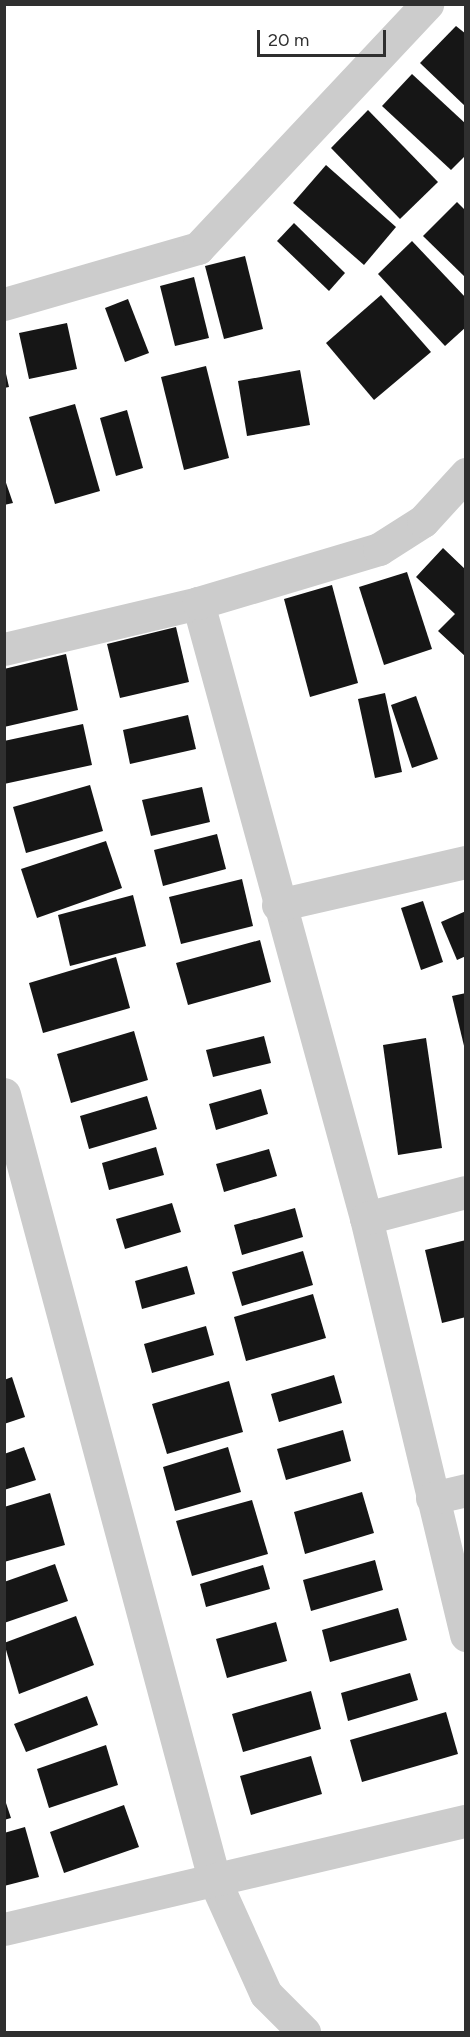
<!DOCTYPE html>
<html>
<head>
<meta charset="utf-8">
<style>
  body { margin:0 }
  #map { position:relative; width:470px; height:2037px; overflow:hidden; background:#fff; font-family:Figtree,sans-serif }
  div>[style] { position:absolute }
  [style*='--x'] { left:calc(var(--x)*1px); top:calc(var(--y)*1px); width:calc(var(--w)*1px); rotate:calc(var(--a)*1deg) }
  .building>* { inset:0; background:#161616 }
  .street>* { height:33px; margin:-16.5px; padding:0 16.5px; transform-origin:16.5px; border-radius:16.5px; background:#ccc }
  span { translate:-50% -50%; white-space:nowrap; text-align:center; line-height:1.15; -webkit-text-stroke:6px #fff; paint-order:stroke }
  .frame { position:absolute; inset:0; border:6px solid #2f2f2f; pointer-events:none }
  .scale { position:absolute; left:257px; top:30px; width:129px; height:27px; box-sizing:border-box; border:3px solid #2f2f2f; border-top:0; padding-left:8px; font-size:18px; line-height:21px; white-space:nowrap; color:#2f2f2f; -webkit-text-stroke:4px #fff; paint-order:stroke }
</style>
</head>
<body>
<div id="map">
  <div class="building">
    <div style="clip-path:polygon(456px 26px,466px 34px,466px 107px,420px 63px)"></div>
    <div style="clip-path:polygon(412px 74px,466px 124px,466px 155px,451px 170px,382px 106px)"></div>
    <div style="clip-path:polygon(368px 110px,438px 182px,400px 219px,331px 148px)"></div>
    <div style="clip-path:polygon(326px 165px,396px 227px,364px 265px,293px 203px)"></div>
    <div style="clip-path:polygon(457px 202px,466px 211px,466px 278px,423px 236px)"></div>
    <div style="clip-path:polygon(294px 223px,345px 273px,329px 291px,277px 241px)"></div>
    <div style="clip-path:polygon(412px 241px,466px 298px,466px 327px,445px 346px,378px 274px)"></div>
    <div style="clip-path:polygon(245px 256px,263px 329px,224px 339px,205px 266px)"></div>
    <div style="clip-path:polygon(194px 277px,209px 338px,175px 346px,160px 286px)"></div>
    <div style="clip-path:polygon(381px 295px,431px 352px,374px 400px,326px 343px)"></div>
    <div style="clip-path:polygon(128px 299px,149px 353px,125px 362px,105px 308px)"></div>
    <div style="clip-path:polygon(67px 323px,77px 369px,29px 379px,19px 333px)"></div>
    <div style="clip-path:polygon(4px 365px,9px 387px,4px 388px)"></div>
    <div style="clip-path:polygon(206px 366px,229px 458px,184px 470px,161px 377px)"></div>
    <div style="clip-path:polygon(300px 370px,310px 425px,247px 436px,238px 381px)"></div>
    <div style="clip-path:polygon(75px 404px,100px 491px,55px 504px,29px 417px)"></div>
    <div style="clip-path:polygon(127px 410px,143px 468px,116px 476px,100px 418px)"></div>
    <div style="clip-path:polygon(4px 477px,13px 503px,4px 505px)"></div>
    <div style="clip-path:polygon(443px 548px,466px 570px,466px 657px,438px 631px,455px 614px,416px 577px)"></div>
    <div style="clip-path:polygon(407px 572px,432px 649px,384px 665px,359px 587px)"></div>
    <div style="clip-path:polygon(332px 585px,358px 683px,310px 697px,284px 599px)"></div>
    <div style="clip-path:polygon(176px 627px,189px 682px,120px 698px,107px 644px)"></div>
    <div style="clip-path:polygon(66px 654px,78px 710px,4px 727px,4px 669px)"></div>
    <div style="clip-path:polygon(385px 693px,402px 772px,375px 778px,358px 699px)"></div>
    <div style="clip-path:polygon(416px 696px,438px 759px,412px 768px,391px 705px)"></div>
    <div style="clip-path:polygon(188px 715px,196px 749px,130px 764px,123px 730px)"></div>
    <div style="clip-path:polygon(83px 724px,92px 765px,4px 784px,4px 741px)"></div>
    <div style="clip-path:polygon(90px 785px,103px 831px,26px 853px,13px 807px)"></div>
    <div style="clip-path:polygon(202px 787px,210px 822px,151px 836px,142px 800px)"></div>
    <div style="clip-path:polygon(217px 834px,226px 869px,163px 886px,154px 850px)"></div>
    <div style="clip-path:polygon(106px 841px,122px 888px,37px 918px,21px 869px)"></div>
    <div style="clip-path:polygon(242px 879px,253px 926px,181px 944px,169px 897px)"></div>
    <div style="clip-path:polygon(133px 895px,146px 946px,70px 966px,58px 915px)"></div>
    <div style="clip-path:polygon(423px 901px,443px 962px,421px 970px,401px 908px)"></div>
    <div style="clip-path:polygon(466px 911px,466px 956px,457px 960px,441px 922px)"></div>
    <div style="clip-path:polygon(260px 940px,271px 982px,188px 1005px,176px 963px)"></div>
    <div style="clip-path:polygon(116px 957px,130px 1008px,43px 1033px,29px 983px)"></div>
    <div style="clip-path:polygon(466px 993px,466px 1050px,465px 1050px,452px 996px)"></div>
    <div style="clip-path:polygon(134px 1031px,148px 1080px,71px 1103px,57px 1054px)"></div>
    <div style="clip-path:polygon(264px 1036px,271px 1063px,213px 1077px,206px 1050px)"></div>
    <div style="clip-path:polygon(426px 1038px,442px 1148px,398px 1155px,383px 1045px)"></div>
    <div style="clip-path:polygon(261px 1089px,268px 1114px,216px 1130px,209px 1104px)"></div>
    <div style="clip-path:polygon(147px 1096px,157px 1129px,89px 1149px,80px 1116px)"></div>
    <div style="clip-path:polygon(156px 1147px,164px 1175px,109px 1190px,102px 1163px)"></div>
    <div style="clip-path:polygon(269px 1149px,277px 1176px,224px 1192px,216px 1164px)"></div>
    <div style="clip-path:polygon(172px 1203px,181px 1232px,125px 1249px,116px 1219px)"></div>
    <div style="clip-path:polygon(295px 1208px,303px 1237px,242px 1255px,234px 1225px)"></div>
    <div style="clip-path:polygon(466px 1240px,466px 1317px,442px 1323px,425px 1250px)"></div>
    <div style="clip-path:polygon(303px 1251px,313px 1285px,242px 1306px,232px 1272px)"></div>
    <div style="clip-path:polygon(187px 1266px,195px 1294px,142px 1309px,135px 1281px)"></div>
    <div style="clip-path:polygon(313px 1294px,326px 1338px,246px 1361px,234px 1317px)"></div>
    <div style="clip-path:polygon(206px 1326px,214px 1355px,152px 1373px,144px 1344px)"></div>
    <div style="clip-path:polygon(334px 1375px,342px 1403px,279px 1422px,271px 1394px)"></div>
    <div style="clip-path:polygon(12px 1377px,25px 1417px,4px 1424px,4px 1380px)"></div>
    <div style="clip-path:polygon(229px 1381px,243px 1432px,167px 1454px,152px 1404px)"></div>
    <div style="clip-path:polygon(343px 1430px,351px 1461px,286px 1480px,277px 1449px)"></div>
    <div style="clip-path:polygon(24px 1447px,36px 1480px,4px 1490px,4px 1454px)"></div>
    <div style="clip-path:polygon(228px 1447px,241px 1492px,175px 1511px,163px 1467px)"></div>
    <div style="clip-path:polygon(362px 1492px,374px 1533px,305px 1554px,294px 1512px)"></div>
    <div style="clip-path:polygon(50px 1493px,65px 1545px,4px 1562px,4px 1507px)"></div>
    <div style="clip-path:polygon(252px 1500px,268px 1554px,192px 1576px,176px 1521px)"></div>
    <div style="clip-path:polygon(375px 1560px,383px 1590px,311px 1611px,303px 1580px)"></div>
    <div style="clip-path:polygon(55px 1564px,68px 1601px,4px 1623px,4px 1582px)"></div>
    <div style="clip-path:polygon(263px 1565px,270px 1589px,206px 1607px,200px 1584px)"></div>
    <div style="clip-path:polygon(398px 1608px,407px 1640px,330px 1662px,322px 1630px)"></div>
    <div style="clip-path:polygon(76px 1616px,94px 1665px,19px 1694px,4px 1643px)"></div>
    <div style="clip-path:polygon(276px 1622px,287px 1661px,227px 1678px,216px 1639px)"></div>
    <div style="clip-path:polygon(410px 1673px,418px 1700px,348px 1721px,341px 1693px)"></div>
    <div style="clip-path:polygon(311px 1691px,321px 1729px,243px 1752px,232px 1714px)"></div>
    <div style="clip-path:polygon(87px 1696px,98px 1725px,26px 1752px,14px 1724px)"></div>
    <div style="clip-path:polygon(446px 1712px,458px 1754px,362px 1782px,350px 1740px)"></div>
    <div style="clip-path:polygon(106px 1745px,118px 1785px,49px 1808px,37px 1769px)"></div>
    <div style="clip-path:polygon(311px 1756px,322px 1794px,251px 1815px,240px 1776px)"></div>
    <div style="clip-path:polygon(4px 1797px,11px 1818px,4px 1820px)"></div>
    <div style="clip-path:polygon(124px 1805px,139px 1847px,64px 1873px,50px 1832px)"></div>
    <div style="clip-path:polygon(25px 1827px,39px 1877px,4px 1886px,4px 1833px)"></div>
  </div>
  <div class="street">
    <div style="--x:4;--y:304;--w:202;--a:-16.1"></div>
    <div style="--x:198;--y:248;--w:335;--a:-46.8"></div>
    <div style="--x:198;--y:603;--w:638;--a:74.72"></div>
    <div style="--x:366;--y:1218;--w:429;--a:76.5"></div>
    <div style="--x:4;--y:649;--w:199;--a:-13.3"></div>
    <div style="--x:198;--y:603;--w:189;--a:-16.6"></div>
    <div style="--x:379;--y:549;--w:52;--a:-32.5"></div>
    <div style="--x:423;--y:521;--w:64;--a:-47.5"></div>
    <div style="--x:278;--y:905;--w:193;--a:-12.9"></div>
    <div style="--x:4;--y:1094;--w:813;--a:75.02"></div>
    <div style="--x:214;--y:1879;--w:126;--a:65.7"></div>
    <div style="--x:266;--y:1994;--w:54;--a:45"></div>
    <div style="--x:366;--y:1218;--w:103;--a:-14.6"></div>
    <div style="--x:432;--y:1498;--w:35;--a:-13"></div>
    <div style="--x:4;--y:1929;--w:474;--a:-13.2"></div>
  </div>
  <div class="frame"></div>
  <div class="scale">20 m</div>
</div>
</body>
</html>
